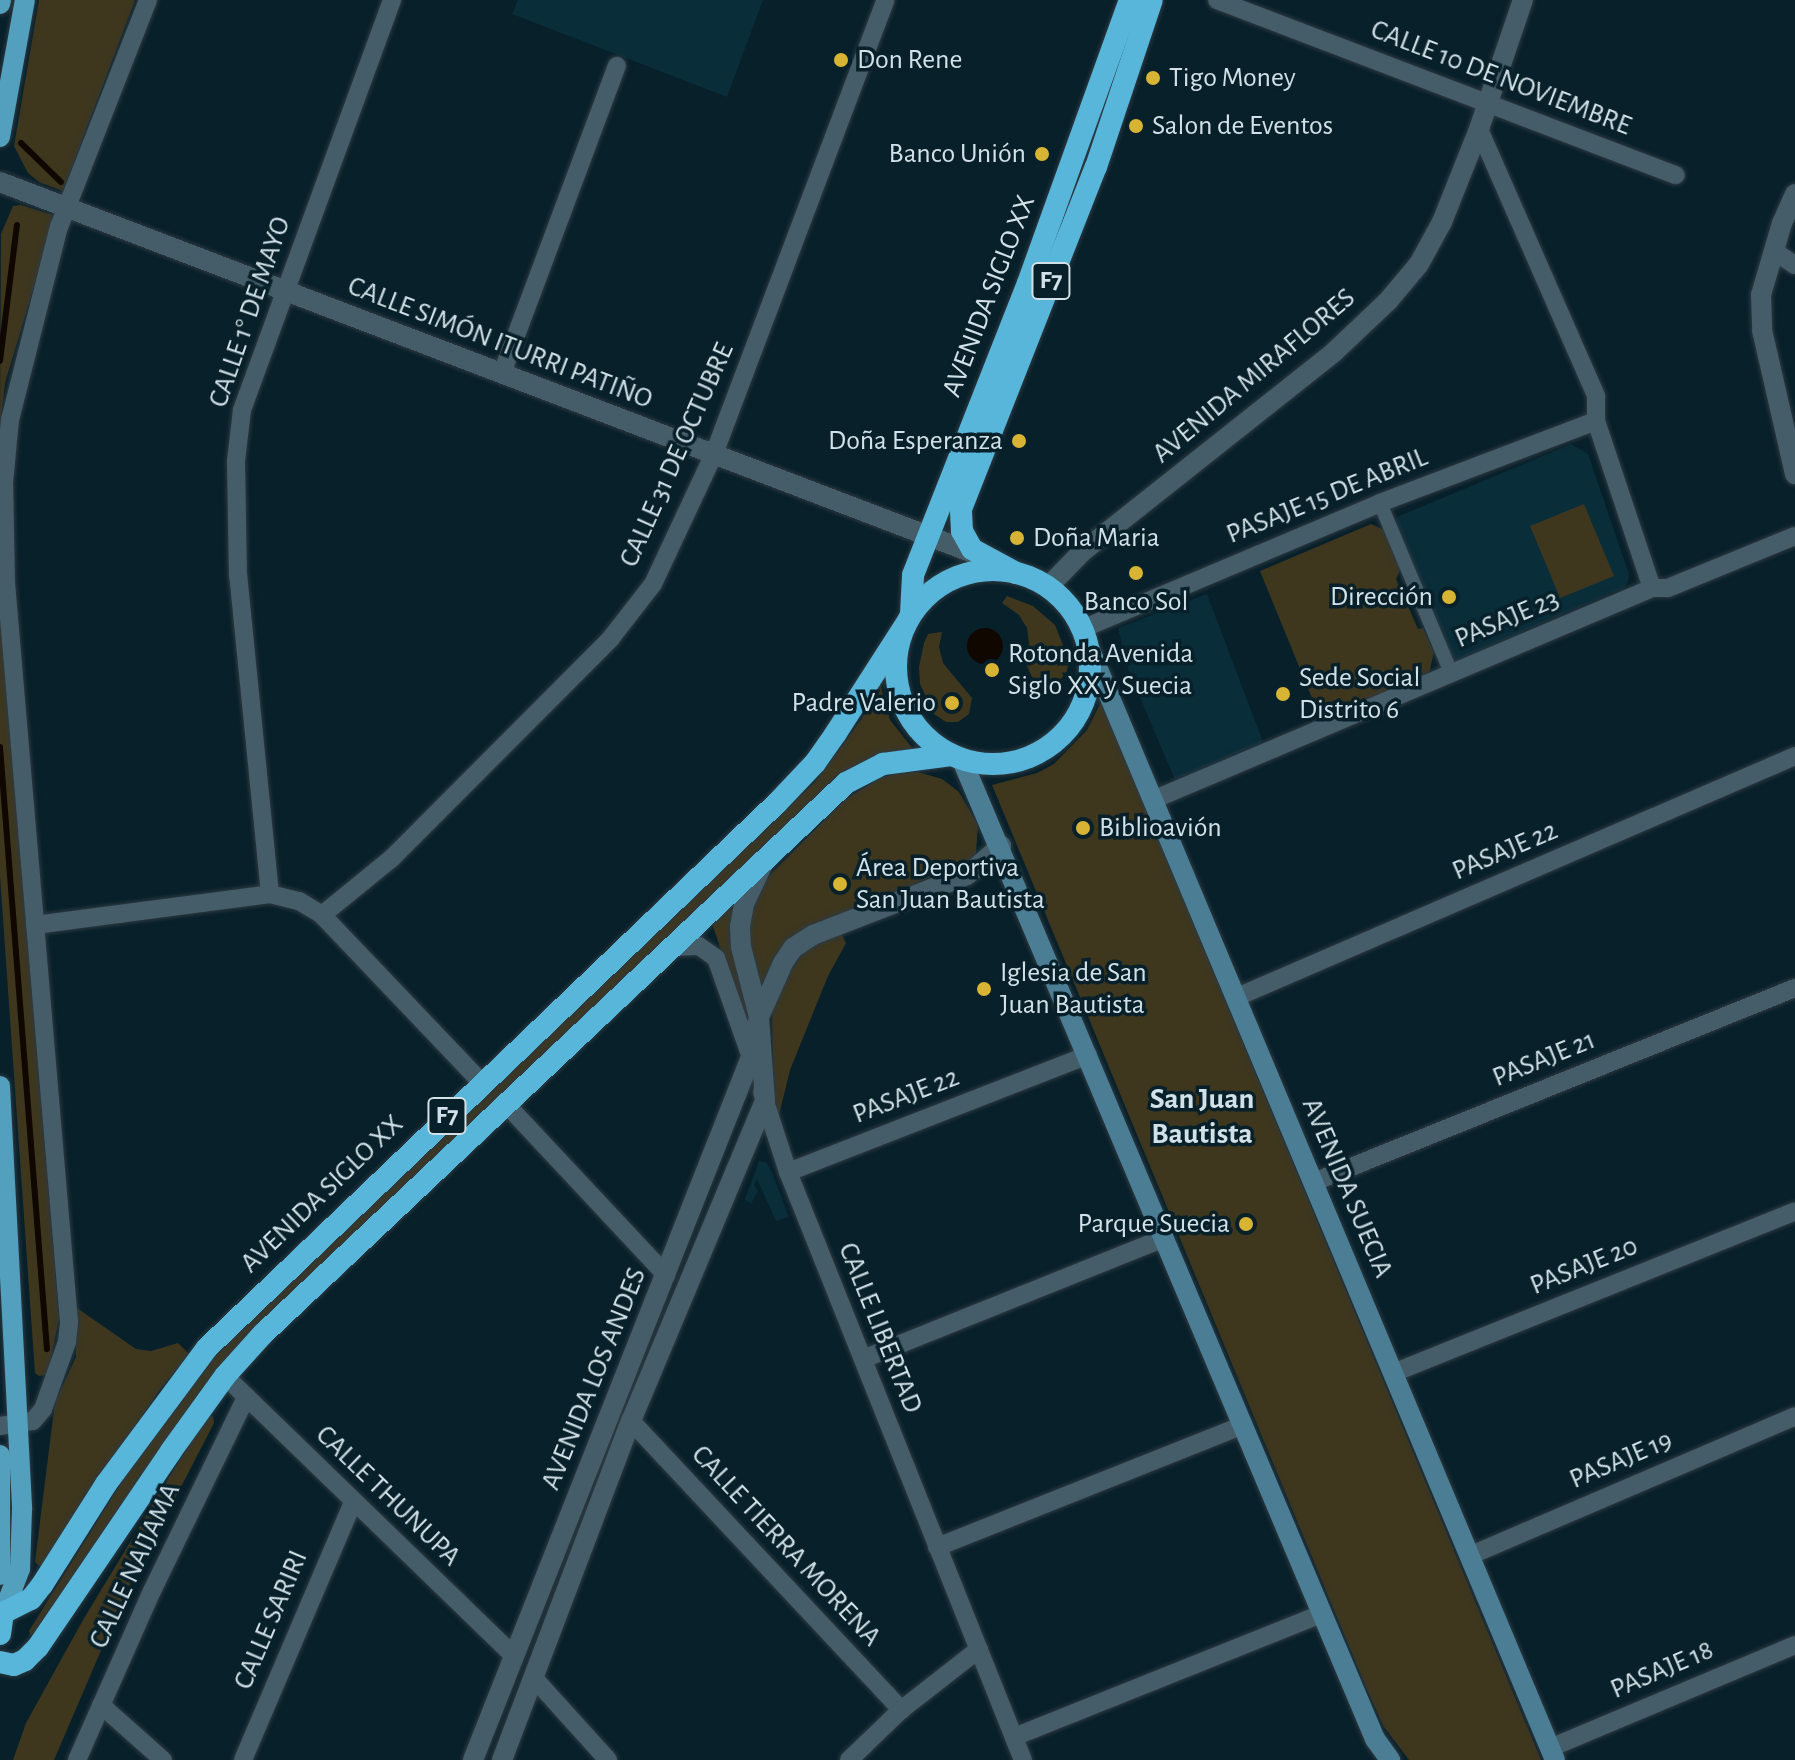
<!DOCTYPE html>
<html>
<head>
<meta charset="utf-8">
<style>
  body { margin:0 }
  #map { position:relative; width:1795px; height:1760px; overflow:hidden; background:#07202a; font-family:"Alegreya Sans",sans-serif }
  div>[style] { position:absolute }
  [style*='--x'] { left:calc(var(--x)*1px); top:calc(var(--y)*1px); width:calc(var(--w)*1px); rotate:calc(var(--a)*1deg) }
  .built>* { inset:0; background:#092d39 }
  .green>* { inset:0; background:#3e371e }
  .water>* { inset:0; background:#100800 }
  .round { border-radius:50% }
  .stream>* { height:6px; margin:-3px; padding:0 3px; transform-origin:3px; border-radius:3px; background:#100800 }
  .roads { filter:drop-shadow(0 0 2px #2e3941) drop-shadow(0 0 2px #2e3941) }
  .pedestrian>* { height:14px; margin:-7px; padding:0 7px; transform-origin:7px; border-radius:7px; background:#445d69 }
  .minor>* { height:18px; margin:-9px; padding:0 9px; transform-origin:9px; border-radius:9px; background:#445d69 }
  .tertiary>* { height:20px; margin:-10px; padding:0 10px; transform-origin:10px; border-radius:10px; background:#445d69 }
  .secondary>* { height:20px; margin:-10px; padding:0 10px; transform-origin:10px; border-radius:10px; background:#4b7e94 }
  .primary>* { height:20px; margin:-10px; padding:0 10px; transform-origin:10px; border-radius:10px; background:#52a0be }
  .trunk>* { height:22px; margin:-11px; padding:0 11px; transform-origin:11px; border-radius:11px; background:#57b6da }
  .trunk>.ring { margin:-11px; padding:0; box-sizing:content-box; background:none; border:22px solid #57b6da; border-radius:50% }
  .dots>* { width:22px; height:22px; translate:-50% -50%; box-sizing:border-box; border:4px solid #07202a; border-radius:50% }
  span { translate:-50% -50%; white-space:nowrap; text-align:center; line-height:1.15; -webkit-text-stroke:7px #07202a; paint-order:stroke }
  .shield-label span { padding:2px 6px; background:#07202a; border:2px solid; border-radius:6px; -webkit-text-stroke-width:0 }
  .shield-label { font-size:26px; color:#d2e1e7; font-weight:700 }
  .poi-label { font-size:28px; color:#d2e1e7 }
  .left { translate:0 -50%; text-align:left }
  .right { translate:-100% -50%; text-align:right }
  .street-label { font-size:28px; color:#d2e1e7 }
  .neighbourhood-label { font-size:30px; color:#d2e1e7; font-weight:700 }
</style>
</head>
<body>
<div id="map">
  <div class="built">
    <div style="clip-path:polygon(518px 0,763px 0,727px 97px,512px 14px)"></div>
    <div style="clip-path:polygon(1571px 444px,1588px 454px,1629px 574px,1628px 582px,1625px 587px,1453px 662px,1396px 525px,1397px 517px)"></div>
    <div style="clip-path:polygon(1207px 594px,1263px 742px,1175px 780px,1128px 669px,1118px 628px)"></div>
    <div style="clip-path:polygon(759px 1161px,767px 1163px,772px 1172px,789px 1217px,776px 1221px,757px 1179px,754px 1185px,758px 1191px,751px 1204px,745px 1199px)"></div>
  </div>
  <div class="green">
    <div style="clip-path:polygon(39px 0,135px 0,63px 191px,39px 182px,28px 173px,14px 146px)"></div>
    <div style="clip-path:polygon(21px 205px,55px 216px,5px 383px,0 427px,1px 234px,13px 206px)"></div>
    <div style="clip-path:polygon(1584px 504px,1614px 576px,1560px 598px,1530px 526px)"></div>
    <div style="clip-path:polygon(1371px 524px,1384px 530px,1401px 568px,1396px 579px,1418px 629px,1423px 628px,1434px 652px,1429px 674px,1321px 720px,1260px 571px)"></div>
    <div style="clip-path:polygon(1007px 596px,1033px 606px,1055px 625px,1069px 660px,1067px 671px,1061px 679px,1043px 683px,1032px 677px,1026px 664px,1029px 643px,1027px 628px,1019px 615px,1002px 603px)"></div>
    <div style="clip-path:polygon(0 610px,59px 1318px,50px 1363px,45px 1375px,39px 1376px,35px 1373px,0 876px)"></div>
    <div style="clip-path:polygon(942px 632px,939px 647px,943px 663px,972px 698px,969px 714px,958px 722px,946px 722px,934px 714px,920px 684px,919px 667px,924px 643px,928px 634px)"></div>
    <div style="clip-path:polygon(880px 684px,890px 720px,914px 750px,868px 759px,850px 769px,267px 1316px,33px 1636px,31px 1635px,29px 1631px,138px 1456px,239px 1325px,815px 782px,861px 720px)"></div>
    <div style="clip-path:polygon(1102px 700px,1113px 730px,1541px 1760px,1409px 1760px,1384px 1727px,1368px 1692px,992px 785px,1037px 773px,1054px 764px,1087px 730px)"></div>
    <div style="clip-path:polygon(902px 772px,918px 772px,942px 779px,959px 792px,978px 825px,976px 853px,971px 859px,799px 935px,760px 985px,750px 951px,749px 919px,767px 878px,846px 799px,880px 778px)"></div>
    <div style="clip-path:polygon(739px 898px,750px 1010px,748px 1028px,712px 924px)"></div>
    <div style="clip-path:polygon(840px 931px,846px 943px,828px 976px,790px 1070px,779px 1115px,774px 1099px,772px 1014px,777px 992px,802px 954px,814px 943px)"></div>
    <div style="clip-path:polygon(74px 1306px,136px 1349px,151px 1351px,178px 1343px,189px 1354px,158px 1392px,43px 1565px,39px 1566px,35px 1562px,55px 1402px,76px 1357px)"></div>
    <div style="clip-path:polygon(213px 1416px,214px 1423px,124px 1597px,54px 1760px,13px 1760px,26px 1723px,83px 1620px,205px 1418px)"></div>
  </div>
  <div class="water">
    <div class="round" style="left:967px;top:628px;width:36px;height:36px"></div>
  </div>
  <div class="stream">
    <div style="--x:21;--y:143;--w:56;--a:44.3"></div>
    <div style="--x:0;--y:361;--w:137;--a:-82.9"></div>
    <div style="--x:0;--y:747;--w:604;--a:85.54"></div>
  </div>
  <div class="roads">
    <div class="pedestrian">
      <div style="--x:1380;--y:503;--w:184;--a:67.3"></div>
    </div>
    <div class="minor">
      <div style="--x:1217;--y:0;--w:491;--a:20.9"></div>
      <div style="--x:1479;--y:129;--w:292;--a:66.3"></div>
      <div style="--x:1596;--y:396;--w:25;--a:90"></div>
      <div style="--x:1596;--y:421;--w:176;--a:71.5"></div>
      <div style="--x:1774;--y:251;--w:25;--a:34"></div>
      <div style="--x:502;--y:373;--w:328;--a:-69.5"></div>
      <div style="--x:1082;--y:629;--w:324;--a:-22.9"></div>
      <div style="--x:1380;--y:503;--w:231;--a:-20.8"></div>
      <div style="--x:1155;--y:799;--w:540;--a:-23"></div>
      <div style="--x:1652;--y:588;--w:16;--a:0"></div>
      <div style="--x:1668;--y:588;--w:137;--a:-22.3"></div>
      <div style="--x:270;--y:894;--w:320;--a:-95.7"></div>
      <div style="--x:238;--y:576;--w:115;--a:-91"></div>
      <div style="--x:236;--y:461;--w:51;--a:-83.3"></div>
      <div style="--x:242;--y:410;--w:437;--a:-69.9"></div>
      <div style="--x:322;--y:915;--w:90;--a:-39.2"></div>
      <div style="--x:392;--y:858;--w:310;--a:-45.1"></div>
      <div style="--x:611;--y:638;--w:68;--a:-52.1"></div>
      <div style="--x:653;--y:584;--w:144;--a:-64.9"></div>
      <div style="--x:714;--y:454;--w:485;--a:-69.3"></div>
      <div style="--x:35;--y:925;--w:237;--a:-7.5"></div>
      <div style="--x:270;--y:894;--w:30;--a:14"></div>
      <div style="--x:299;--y:901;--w:27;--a:31"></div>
      <div style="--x:322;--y:915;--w:231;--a:46.4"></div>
      <div style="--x:670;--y:947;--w:29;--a:-2"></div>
      <div style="--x:699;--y:946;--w:21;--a:35"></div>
      <div style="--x:716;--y:958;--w:108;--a:70.6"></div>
      <div style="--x:1237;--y:997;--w:608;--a:-23.36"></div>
      <div style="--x:762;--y:1092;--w:84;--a:72"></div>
      <div style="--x:788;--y:1172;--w:633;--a:68.22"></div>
      <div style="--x:505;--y:1103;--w:236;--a:46.9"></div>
      <div style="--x:788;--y:1172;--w:322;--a:-21.3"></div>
      <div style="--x:1314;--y:1182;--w:519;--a:-21.97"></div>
      <div style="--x:863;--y:1359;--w:324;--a:-21.9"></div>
      <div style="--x:1393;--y:1373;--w:433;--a:-21.9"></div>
      <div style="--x:225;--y:1376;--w:401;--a:44.1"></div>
      <div style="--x:631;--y:1421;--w:396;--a:46.9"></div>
      <div style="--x:0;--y:1426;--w:33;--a:-9"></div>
      <div style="--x:33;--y:1421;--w:16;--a:-50"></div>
      <div style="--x:43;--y:1409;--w:71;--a:-70.3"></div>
      <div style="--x:67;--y:1342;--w:20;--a:-84"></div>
      <div style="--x:69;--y:1322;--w:742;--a:-94.87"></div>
      <div style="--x:6;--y:583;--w:100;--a:-91.1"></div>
      <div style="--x:4;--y:483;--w:63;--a:-84.6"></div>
      <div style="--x:10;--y:420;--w:199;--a:-75.8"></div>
      <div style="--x:59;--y:227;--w:244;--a:-68.6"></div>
      <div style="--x:937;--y:1547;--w:330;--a:-21.7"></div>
      <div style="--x:1469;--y:1556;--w:355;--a:-23.2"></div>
      <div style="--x:533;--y:1677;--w:112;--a:47.9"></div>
      <div style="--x:101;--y:1705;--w:83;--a:41.6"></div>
      <div style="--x:1014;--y:1737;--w:332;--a:-21.8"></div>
      <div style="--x:1550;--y:1748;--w:266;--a:-22.8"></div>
      <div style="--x:77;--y:1760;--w:185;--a:-66.1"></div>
      <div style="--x:152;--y:1591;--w:216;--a:-64.1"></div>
      <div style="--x:243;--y:1760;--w:280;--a:-66.9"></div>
      <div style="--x:849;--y:1760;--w:72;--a:-43.9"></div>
      <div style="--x:901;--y:1710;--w:99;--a:-38"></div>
    </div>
    <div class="tertiary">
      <div style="--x:0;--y:182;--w:1050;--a:20.87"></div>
      <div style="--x:1795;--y:194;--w:32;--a:114"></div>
      <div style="--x:1782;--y:223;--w:75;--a:106.3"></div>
      <div style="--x:1761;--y:295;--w:35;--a:88"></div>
      <div style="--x:1762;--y:330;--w:148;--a:77.1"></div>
      <div style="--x:1049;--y:586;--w:47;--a:-45.9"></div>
      <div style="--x:1082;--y:552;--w:320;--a:-38.4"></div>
      <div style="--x:1333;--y:353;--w:76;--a:-43.4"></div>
      <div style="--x:1388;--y:301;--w:48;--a:-50"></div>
      <div style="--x:1419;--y:264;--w:48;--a:-61.3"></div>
      <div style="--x:1442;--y:222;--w:100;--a:-68.3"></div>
      <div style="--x:1479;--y:129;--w:136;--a:-71.2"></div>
      <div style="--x:473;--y:1760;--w:756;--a:-68.42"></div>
      <div style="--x:751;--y:1057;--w:41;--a:-78.7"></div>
      <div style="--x:759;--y:1017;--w:59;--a:-66"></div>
      <div style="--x:783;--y:963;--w:18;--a:-56"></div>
      <div style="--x:793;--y:948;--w:24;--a:-33"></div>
      <div style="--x:813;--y:935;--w:165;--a:-21.3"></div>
      <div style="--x:967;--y:875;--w:45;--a:-40.5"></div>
      <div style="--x:502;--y:1760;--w:363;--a:-69.2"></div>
      <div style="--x:631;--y:1421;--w:347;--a:-67.3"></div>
      <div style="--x:765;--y:1101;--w:84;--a:-94.1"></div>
      <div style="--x:759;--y:1017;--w:72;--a:-104.4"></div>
      <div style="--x:741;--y:947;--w:20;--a:-93"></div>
      <div style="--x:740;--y:927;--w:23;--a:-80"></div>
      <div style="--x:744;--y:904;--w:42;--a:-64.7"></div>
    </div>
    <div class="secondary">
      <div style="--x:1085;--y:638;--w:1216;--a:67.27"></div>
      <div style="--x:962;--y:760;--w:1063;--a:67.13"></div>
      <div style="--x:1375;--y:1739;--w:26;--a:54"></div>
    </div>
    <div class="primary">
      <div style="--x:0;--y:4;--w:4;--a:-76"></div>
      <div style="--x:0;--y:137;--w:139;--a:-79.7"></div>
      <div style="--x:0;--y:1086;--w:424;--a:87"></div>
      <div style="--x:22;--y:1509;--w:60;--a:91.9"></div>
      <div style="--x:20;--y:1569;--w:47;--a:111.1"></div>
      <div style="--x:0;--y:1455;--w:120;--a:90"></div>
    </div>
    <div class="trunk">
      <div class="ring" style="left:896px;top:570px;width:172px;height:172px"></div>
      <div style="--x:1016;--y:573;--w:50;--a:-151.4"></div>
      <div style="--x:972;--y:549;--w:21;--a:-119"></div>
      <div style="--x:962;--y:531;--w:22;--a:-93"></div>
      <div style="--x:961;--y:509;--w:368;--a:-68.5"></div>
      <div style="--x:1096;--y:167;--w:176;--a:-71.5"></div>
      <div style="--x:911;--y:614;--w:39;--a:-87"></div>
      <div style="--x:913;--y:575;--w:314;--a:-68.5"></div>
      <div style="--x:1028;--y:283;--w:301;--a:-70.2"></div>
      <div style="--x:0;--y:1634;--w:21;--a:-82"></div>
      <div style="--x:3;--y:1613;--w:31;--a:-27"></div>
      <div style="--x:31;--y:1599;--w:18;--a:-52"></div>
      <div style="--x:42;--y:1585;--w:120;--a:-57.6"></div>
      <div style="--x:106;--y:1484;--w:169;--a:-53.4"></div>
      <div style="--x:207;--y:1348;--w:789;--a:-43.72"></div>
      <div style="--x:777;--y:803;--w:55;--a:-46.5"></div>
      <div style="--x:815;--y:763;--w:37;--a:-55"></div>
      <div style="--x:836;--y:733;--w:126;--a:-57.3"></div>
      <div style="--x:0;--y:1662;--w:14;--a:12"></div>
      <div style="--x:14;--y:1665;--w:12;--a:-24"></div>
      <div style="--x:25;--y:1660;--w:18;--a:-45"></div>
      <div style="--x:38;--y:1647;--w:237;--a:-55.8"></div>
      <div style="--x:171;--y:1451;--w:92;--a:-54.2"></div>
      <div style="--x:225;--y:1376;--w:57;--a:-47.9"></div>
      <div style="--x:263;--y:1334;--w:802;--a:-43.38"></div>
      <div style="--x:846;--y:783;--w:42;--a:-27.2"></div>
      <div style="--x:883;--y:764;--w:69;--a:-7.5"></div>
    </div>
  </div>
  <div class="dots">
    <div style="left:841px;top:60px;background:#d8b434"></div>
    <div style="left:1153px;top:78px;background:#d8b434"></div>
    <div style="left:1136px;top:126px;background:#d8b434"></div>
    <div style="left:1042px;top:154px;background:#d8b434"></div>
    <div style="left:1019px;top:441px;background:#d8b434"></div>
    <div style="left:1017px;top:538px;background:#d8b434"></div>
    <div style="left:1136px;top:573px;background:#d8b434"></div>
    <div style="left:1449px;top:597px;background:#d8b434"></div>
    <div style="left:992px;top:670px;background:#d8b434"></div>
    <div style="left:1283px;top:694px;background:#d8b434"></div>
    <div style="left:952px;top:703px;background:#d8b434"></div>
    <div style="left:1083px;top:828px;background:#d8b434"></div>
    <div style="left:840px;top:884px;background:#d8b434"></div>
    <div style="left:984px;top:989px;background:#d8b434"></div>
    <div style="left:1246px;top:1224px;background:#d8b434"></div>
  </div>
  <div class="shield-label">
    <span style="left:1051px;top:281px">F7</span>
    <span style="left:447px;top:1116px">F7</span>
  </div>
  <div class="poi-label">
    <span class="left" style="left:857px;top:60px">Don Rene</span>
    <span class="left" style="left:1169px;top:78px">Tigo Money</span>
    <span class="left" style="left:1152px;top:126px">Salon de Eventos</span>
    <span class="right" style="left:1026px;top:154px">Banco Unión</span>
    <span class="right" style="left:1003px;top:441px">Doña Esperanza</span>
    <span class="left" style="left:1033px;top:538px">Doña Maria</span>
    <span class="right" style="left:1433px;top:597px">Dirección</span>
    <span style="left:1136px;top:602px">Banco Sol</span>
    <span class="left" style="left:1008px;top:670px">Rotonda Avenida<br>Siglo XX y Suecia</span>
    <span class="left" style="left:1299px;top:694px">Sede Social<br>Distrito 6</span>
    <span class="right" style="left:936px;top:703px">Padre Valerio</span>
    <span class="left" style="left:1099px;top:828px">Biblioavión</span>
    <span class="left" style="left:856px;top:884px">Área Deportiva<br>San Juan Bautista</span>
    <span class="left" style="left:1000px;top:989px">Iglesia de San<br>Juan Bautista</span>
    <span class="right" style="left:1230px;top:1224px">Parque Suecia</span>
  </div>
  <div class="street-label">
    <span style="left:1501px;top:78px;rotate:21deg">CALLE 10 DE NOVIEMBRE</span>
    <span style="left:989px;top:296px;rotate:-69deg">AVENIDA SIGLO XX</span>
    <span style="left:250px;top:312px;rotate:-71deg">CALLE 1° DE MAYO</span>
    <span style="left:500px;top:343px;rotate:21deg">CALLE SIMÓN ITURRI PATIÑO</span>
    <span style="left:1254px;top:376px;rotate:-40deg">AVENIDA MIRAFLORES</span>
    <span style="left:677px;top:455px;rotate:-66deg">CALLE 31 DE OCTUBRE</span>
    <span style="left:1327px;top:496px;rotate:-22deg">PASAJE 15 DE ABRIL</span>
    <span style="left:1507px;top:619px;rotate:-23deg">PASAJE 23</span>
    <span style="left:1505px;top:851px;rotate:-23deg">PASAJE 22</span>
    <span style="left:1544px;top:1059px;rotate:-22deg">PASAJE 21</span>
    <span style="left:906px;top:1096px;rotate:-21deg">PASAJE 22</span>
    <span style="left:1347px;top:1188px;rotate:67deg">AVENIDA SUECIA</span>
    <span style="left:322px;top:1194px;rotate:-44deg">AVENIDA SIGLO XX</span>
    <span style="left:1584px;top:1266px;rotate:-22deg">PASAJE 20</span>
    <span style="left:880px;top:1328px;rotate:68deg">CALLE LIBERTAD</span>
    <span style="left:594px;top:1379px;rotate:-68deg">AVENIDA LOS ANDES</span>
    <span style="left:1621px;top:1460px;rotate:-23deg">PASAJE 19</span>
    <span style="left:388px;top:1496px;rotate:44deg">CALLE THUNUPA</span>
    <span style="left:786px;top:1546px;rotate:47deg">CALLE TIERRA MORENA</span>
    <span style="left:135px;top:1566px;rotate:-65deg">CALLE NAIJAMA</span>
    <span style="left:271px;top:1620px;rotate:-67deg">CALLE SARIRI</span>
    <span style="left:1662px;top:1670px;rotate:-23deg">PASAJE 18</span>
  </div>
  <div class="neighbourhood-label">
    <span style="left:1202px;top:1116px">San Juan<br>Bautista</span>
  </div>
</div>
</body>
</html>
